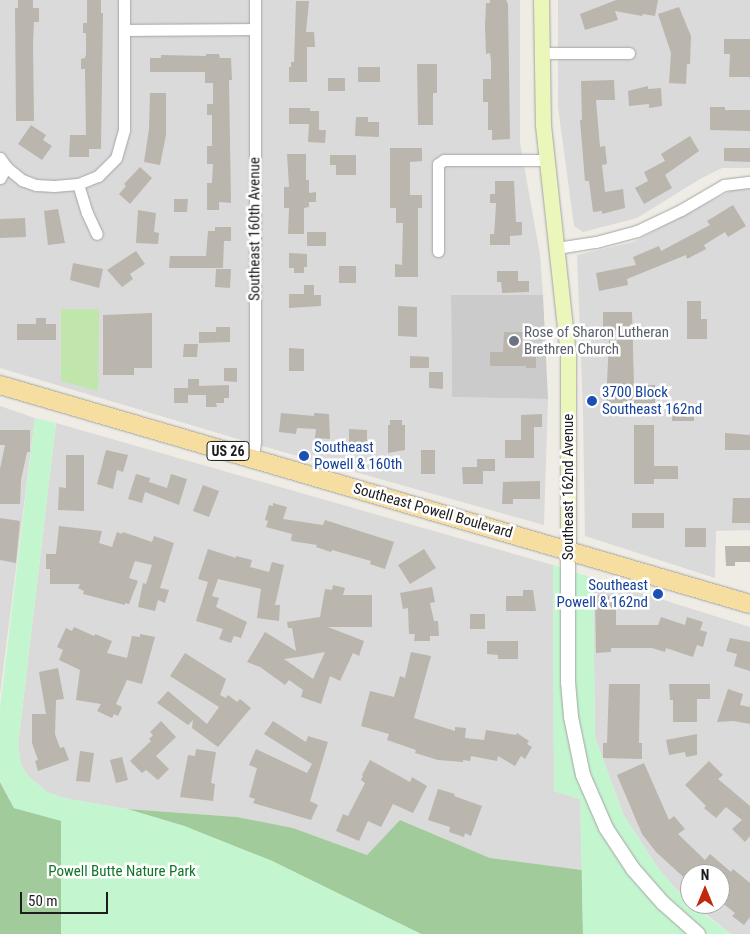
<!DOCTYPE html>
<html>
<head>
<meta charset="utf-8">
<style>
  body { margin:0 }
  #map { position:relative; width:750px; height:934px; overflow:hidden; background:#eeece4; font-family:"Roboto Condensed",sans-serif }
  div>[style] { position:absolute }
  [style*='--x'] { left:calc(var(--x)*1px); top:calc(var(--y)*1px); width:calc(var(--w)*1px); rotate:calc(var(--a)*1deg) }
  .residential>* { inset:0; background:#dbdada }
  .religious>* { inset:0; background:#cbcbcb }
  .grass>* { inset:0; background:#c0e6ac }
  .forest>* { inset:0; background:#a1cb9b }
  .park>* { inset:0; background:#c3f6cf }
  .building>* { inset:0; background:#bab5ad }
  .roads { filter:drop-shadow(0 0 1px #a4a4a4) drop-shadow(0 0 1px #a4a4a4) }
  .minor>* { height:11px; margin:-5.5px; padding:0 5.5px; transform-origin:5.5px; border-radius:5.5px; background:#fff }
  .tertiary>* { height:14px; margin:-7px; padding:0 7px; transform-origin:7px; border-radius:7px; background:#fff }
  .secondary>* { height:15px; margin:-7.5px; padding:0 7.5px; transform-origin:7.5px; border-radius:7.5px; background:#eaf6ba }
  .primary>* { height:18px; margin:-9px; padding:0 9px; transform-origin:9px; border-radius:9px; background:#f6dea0 }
  .dots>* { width:14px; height:14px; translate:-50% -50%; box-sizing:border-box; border:2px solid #fff; border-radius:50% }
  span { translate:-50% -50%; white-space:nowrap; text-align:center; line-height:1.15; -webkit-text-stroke:5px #fff; paint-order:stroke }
  .shield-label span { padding:1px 4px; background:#fff; border:1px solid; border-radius:4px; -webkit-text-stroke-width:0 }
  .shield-label { font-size:14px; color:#1d1d1d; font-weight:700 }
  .street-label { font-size:15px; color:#1d1d1d }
  .worship-label { font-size:15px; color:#5b616d }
  .left { translate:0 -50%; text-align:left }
  .transit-label { font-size:15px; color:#164399 }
  .right { translate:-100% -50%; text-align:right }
  .park-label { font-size:15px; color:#117529 }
  .north { position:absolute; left:680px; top:864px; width:50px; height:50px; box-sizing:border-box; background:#fff; border:1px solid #a5a5a5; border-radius:50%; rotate:0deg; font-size:14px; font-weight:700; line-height:20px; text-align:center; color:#1d1d1d }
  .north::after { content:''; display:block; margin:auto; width:18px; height:22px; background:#c0270b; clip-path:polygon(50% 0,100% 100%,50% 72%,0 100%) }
  .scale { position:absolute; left:20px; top:892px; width:88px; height:22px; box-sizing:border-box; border:2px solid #1d1d1d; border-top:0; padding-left:6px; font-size:15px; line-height:18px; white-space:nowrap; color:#1d1d1d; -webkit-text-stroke:4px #fff; paint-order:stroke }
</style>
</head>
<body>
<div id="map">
  <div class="residential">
    <div style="clip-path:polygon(0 0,520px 0,520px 143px,540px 255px,543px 295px,451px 296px,452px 397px,548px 399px,544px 525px,241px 440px,0 368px)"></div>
    <div style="clip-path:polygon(558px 0,750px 0,750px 168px,722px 168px,700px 179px,637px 218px,583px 232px,574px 226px,558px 107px)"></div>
    <div style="clip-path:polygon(734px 189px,750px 189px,750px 530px,716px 531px,715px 578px,585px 536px,583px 411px,577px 255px,633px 242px)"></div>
    <div style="clip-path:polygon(0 406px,35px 418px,0 694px)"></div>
    <div style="clip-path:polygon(56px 423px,553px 565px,554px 791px,580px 799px,582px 870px,490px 858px,400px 820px,367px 855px,293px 828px,237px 817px,127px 809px,63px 798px,47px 792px,30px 778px,21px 765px,18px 745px)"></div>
    <div style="clip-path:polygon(593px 578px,750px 627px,750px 934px,731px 934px,693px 904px,720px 904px,720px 874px,690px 874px,690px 902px,674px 887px,658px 868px,623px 814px,595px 737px)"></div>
  </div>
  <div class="religious">
    <div style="clip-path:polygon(451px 295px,543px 295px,548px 399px,452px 397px)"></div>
  </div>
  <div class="grass">
    <div style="clip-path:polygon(61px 309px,99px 309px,98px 391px,61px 381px)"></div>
  </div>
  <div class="forest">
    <div style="clip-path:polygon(0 782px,14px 808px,61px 820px,61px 934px,0 934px)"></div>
    <div style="clip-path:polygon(127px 809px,237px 817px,293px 828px,367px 855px,400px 820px,490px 858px,582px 870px,583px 934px,421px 934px,272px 861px,184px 826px)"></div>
  </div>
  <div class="park">
    <div style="clip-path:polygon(35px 418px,56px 423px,18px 745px,21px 765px,30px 778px,47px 792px,63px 798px,127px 809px,184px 826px,272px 861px,421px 934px,61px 934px,61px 821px,14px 808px,0 780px,0 709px)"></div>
    <div style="clip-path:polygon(553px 565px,593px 578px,595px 737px,623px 814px,658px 868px,674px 887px,690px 904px,731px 934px,583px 934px,580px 799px,554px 791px)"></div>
  </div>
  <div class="building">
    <div style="clip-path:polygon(18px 0,33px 0,33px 8px,39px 8px,39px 22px,34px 22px,33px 43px,34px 121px,16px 121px,15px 8px,18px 8px)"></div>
    <div style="clip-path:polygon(87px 0,101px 0,101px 13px,103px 13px,101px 149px,89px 149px,89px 157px,69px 157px,70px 135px,86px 135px,85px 69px,81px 69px,81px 59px,85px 58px,86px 54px,86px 33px,83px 33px,83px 23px,87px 23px)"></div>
    <div style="clip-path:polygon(490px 0,506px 0,508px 4px,510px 139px,492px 140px,492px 130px,488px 130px,488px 102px,483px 102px,483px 79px,491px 79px,491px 61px,490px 53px,486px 54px,485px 26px,486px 3px,490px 3px)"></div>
    <div style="clip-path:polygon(616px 0,658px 0,655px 16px,643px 14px,642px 16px,615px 11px,618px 20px,585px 30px,580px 14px)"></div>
    <div style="clip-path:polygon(296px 1px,309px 1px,306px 32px,314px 32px,315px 47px,307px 47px,307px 82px,289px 82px,289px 67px,291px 67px,291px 62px,294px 62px)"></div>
    <div style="clip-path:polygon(679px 7px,691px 36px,690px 64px,687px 64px,686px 84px,669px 83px,671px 53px,658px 14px)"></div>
    <div style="clip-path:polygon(724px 39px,750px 39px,750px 77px,729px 77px,730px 54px,724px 54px)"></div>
    <div style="clip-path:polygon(206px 54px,219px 54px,220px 58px,231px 58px,232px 80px,229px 80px,231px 203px,219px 202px,219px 210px,207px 210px,207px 183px,212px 183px,213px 164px,207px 164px,207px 146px,212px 146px,212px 115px,207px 115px,207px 104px,213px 104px,213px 83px,205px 83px,205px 72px,150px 72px,150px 58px,161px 58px,161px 55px,206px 56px)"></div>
    <div style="clip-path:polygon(417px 64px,437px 64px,437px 93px,433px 93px,433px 125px,418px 125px)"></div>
    <div style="clip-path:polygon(358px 67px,380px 67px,380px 82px,358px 82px)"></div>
    <div style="clip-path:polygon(328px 78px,345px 78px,345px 91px,328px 91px)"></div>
    <div style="clip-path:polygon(614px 80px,615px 100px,596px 100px,600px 147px,605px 146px,607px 164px,602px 165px,605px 192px,623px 189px,625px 208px,602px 214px,602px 211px,593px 212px,589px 181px,585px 181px,580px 120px,582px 120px,581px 81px)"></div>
    <div style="clip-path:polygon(648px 86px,648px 89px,661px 88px,662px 106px,649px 108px,649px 104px,629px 106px,628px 91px)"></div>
    <div style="clip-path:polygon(150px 93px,166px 93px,166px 135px,160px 165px,144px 162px,149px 129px)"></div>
    <div style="clip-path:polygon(710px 107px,725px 107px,725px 110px,750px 110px,750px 131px,710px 130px)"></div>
    <div style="clip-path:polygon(289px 108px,310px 108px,310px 111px,319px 111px,319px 130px,326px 130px,325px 143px,308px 142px,309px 124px,289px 124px)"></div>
    <div style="clip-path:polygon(356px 117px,368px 117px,368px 122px,379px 122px,379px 137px,355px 136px)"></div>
    <div style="clip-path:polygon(31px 125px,46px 135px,43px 140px,52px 146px,42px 160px,18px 144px)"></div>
    <div style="clip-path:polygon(690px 136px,699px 151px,665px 175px,672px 188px,644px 204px,635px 188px,648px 181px,644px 172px,665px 161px,661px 154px)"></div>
    <div style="clip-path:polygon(390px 148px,422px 148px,422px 161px,410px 162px,410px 195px,422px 195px,422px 208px,418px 208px,418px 277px,395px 277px,395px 264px,402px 265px,403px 223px,396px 223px,396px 208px,390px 208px)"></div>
    <div style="clip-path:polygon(724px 148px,750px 148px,750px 162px,724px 161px)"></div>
    <div style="clip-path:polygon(287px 154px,306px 154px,306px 180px,309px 180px,309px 193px,316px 192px,316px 202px,309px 202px,309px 207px,304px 208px,304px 234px,288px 234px,289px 208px,284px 208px,284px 187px,289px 187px)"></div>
    <div style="clip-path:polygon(330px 155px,356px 155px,356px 175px,336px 175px,336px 165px,330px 165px)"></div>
    <div style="clip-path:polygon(140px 167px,152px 178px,130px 204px,119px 194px,126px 186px,124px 184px)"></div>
    <div style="clip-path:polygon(495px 181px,514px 181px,516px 222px,522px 222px,522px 235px,510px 236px,510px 245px,490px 245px,490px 234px,494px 234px,495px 222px,496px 203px,490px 203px,490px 194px,495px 194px)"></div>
    <div style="clip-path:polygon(174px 199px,188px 199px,187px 212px,174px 212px)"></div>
    <div style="clip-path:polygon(733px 205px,746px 226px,728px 237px,725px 232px,704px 245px,706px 249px,687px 259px,686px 255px,627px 279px,628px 285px,599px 291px,596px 273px,636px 265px,633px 257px,659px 246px,661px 251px,710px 225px,707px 221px)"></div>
    <div style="clip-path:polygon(58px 209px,65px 243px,48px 245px,44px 211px)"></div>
    <div style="clip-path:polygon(138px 210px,156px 213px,154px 232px,159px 233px,158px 244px,136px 243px)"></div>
    <div style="clip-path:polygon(25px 218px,26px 237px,0 238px,0 219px)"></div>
    <div style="clip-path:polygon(215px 227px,231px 227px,231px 241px,224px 241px,223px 268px,169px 268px,170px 256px,206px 256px,208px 231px,215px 231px)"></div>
    <div style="clip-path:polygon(307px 232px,326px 232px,326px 246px,307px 246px)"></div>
    <div style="clip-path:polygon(136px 251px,145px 264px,130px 274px,133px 279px,122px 287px,107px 270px)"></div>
    <div style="clip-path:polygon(289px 253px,307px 254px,307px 267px,304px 267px,304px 273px,294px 273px,294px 268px,289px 268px)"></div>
    <div style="clip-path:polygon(73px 263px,103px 269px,99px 288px,70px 280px)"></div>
    <div style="clip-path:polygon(339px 266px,356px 266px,356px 283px,339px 283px)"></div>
    <div style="clip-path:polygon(216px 269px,231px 269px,230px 288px,215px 287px)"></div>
    <div style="clip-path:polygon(497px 271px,518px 271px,518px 281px,529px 281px,529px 292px,502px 293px,501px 282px,497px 282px)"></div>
    <div style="clip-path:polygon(304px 285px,314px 285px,314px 295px,321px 295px,321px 306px,289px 308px,289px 294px,304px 294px)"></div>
    <div style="clip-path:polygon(687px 301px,701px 301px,701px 319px,707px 319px,707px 339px,687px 339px)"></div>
    <div style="clip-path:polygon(398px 306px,417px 307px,417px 337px,398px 336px)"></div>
    <div style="clip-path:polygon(603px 312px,632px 312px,634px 385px,655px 385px,655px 403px,606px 403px,609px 340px,603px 340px)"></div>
    <div style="clip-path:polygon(152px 313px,152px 368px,134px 368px,134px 375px,103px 375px,103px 315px)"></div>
    <div style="clip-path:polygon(36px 318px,46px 318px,46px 324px,56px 324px,56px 340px,17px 340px,17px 324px,36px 324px)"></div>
    <div style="clip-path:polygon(216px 327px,230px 327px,230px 342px,199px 343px,199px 332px,216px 332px)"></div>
    <div style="clip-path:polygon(504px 332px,524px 332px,524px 350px,536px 351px,536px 368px,526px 368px,526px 366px,490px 366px,490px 352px,503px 352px)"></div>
    <div style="clip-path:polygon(184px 344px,198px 344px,197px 357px,183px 357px)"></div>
    <div style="clip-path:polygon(289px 348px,304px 349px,304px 371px,289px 371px)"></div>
    <div style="clip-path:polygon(410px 356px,429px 357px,429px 368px,410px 368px)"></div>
    <div style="clip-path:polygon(224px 368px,237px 368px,237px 382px,224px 381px)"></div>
    <div style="clip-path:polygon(429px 372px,443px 372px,443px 389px,429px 388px)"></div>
    <div style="clip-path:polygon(188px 379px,199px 379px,199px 386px,229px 385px,229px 398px,224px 398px,224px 403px,216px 403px,217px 407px,206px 407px,206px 395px,188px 395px,188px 403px,174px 403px,174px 388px,188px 388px)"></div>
    <div style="clip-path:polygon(672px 404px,694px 404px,694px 421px,672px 421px)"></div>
    <div style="clip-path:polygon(281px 413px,314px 416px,314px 413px,329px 414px,330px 439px,315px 438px,316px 429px,297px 428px,296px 434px,279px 432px)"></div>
    <div style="clip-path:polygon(542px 414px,542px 427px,534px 427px,534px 458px,505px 458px,505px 440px,521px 440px,521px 415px)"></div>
    <div style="clip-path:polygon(390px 420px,402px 420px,402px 425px,405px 425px,405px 450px,388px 453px,388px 425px,390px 425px)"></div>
    <div style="clip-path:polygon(634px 425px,654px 425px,654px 466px,678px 466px,678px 479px,654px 479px,654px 484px,634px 484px)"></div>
    <div style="clip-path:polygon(349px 429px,367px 430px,367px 446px,349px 446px)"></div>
    <div style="clip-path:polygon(0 430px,30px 430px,30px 452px,27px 452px,21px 480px,20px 504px,0 504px,0 469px,5px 445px,0 445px)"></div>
    <div style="clip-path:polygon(725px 433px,750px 435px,750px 450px,725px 450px)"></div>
    <div style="clip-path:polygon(106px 450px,128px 455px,123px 472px,117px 470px,113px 489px,97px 484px)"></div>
    <div style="clip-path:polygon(421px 450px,435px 450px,435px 474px,421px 474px)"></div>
    <div style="clip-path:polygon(66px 455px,84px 455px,84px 511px,58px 510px,59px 487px,66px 488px)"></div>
    <div style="clip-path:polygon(477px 459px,495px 459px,495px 471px,483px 471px,483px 484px,463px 484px,462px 467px,477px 467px)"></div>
    <div style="clip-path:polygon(136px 474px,150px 478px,149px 482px,167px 488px,171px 474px,187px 479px,179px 505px,145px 492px,142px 503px,128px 499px)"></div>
    <div style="clip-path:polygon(540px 481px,540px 499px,513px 499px,513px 504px,502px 504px,503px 482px)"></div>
    <div style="clip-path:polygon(203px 485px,219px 491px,209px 517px,193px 511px)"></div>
    <div style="clip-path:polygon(733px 498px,750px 498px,750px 523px,732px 523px)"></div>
    <div style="clip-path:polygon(273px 503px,287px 507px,283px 519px,323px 525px,325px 520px,394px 542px,385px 569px,370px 564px,371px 561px,332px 550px,331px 552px,316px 547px,317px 545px,291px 541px,292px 534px,266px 527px,268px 521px,265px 520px,269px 505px,273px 506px)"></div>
    <div style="clip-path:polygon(632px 513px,664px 513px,664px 528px,632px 528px)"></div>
    <div style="clip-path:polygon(0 518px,20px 521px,16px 563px,0 560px)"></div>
    <div style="clip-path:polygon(59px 526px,102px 531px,99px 543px,112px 547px,117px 532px,122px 534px,123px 532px,152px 542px,154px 536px,174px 543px,160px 588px,169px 590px,165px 603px,158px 600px,155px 611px,138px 607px,143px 583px,146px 584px,152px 565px,135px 561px,129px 578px,138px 581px,129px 604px,125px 603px,125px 605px,83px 594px,84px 591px,78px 588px,80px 584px,50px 584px,50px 569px,46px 569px,46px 554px,56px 554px)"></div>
    <div style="clip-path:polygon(685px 528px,706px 528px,706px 547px,685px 547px)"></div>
    <div style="clip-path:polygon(725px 546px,750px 546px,750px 562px,735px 562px,735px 566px,726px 566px)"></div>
    <div style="clip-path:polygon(208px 549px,236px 558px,236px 556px,252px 560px,250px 567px,269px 572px,272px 562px,284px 565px,275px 605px,280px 605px,279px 621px,257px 618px,261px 589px,218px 579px,212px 596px,219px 598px,216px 607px,247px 622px,241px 638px,234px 636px,231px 643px,219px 639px,223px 629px,196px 621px,208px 582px,198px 579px)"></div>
    <div style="clip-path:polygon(424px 549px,436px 568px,410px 584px,398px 565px)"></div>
    <div style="clip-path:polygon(evenodd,333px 585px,345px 588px,343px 595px,372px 595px,372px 627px,328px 627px,364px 641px,359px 656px,353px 653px,340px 681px,330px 676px,321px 704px,301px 697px,303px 690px,289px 680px,285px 685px,260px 667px,247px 662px,265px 632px,296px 651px,292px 628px,288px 628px,287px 622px,320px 617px,325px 589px,332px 590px,333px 585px,325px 652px,313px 679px,284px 659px,304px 656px,325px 652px)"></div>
    <div style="clip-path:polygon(432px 587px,435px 602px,430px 603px,434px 621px,438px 621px,439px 636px,430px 636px,430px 641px,414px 641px,415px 634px,409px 634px,408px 608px,403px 609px,400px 593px)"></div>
    <div style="clip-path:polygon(523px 590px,533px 590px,536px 611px,506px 611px,506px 596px,523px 596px)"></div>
    <div style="clip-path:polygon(595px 595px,616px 596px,616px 625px,658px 625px,661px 617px,685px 625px,687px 617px,703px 622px,700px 630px,707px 632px,703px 647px,697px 645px,693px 657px,666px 648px,665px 652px,652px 648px,611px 648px,611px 652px,596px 653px)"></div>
    <div style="clip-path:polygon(470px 614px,485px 614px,485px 629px,470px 629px)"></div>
    <div style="clip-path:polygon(74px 627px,94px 636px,95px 634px,112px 641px,107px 653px,127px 658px,132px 636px,140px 637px,140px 634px,155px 637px,142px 684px,127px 680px,116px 704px,122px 707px,118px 716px,114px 714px,112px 718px,97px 711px,101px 704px,76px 700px,80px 670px,59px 660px,63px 650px,57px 647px,66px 628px,72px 631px)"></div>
    <div style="clip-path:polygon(730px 638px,750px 642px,750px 671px,734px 666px,737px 654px,726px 651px)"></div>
    <div style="clip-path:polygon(487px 641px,518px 641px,518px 659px,498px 659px,498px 655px,487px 654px)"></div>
    <div style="clip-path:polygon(411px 652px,431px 656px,414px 718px,455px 731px,455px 727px,466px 728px,465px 738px,484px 740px,486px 730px,516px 735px,517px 733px,529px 741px,527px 744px,532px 747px,525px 759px,521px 756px,515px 766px,498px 756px,497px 761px,471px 756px,470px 761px,463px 760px,463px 762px,438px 760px,415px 753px,416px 750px,387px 740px,389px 734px,361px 726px,370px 691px,394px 697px,400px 676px,405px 678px)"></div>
    <div style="clip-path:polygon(185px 653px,226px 679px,220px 695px,226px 698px,228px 695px,237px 702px,240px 699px,251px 708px,218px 747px,192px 728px,193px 720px,188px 725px,157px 703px,168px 691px,207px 724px,219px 707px,170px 676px)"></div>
    <div style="clip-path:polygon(58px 668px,64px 699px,56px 700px,55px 734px,60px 748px,64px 747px,69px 760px,38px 771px,35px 761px,38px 760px,32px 743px,32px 714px,46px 714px,39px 672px)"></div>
    <div style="clip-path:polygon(609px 684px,640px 684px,639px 743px,642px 743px,642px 759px,603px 758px,603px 743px,607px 743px)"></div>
    <div style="clip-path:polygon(669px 684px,710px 684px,710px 699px,697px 699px,697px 722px,673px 722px,673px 700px,670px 700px)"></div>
    <div style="clip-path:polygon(728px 689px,743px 694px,740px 705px,750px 707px,750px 724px,734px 721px,717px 722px)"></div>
    <div style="clip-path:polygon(161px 721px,176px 737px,156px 756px,169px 769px,158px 780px,146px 770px,142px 773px,130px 761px,151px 741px,149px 739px,153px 735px,150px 732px)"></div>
    <div style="clip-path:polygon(273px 721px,306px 742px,308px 736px,328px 742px,310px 801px,318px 805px,311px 820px,253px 803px,255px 799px,249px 797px,257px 768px,249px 765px,256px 749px,307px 773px,312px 764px,264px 734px)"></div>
    <div style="clip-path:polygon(697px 734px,697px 755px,686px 757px,685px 752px,669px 755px,666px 740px)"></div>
    <div style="clip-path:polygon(196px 749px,216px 752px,211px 783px,215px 784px,213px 801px,180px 797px,188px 755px,195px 756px)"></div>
    <div style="clip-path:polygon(80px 751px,94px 753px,90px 782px,76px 781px)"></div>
    <div style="clip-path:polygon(122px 757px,128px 780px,116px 783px,110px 760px)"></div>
    <div style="clip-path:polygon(370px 760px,410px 782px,412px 777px,427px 786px,413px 813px,393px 804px,381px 827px,368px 821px,359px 841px,336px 831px,343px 814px,348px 816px,365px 783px,361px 780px,363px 776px,362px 775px)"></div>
    <div style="clip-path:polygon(709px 761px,723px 775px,718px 779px,750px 806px,750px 836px,745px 842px,732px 829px,742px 820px,726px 807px,716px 818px,704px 808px,706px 806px,685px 785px)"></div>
    <div style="clip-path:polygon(644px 763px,669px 820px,674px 816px,685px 829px,678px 834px,705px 860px,710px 854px,731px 872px,733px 869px,750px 883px,750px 917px,744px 925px,732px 916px,735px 913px,720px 901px,720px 874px,690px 874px,690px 883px,656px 852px,642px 834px,617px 775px)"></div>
    <div style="clip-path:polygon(438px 789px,455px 794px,454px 796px,482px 806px,471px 836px,465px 833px,464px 837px,449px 832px,450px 827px,428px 820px)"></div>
  </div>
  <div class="roads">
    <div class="minor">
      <div style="--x:124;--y:30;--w:131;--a:-0.4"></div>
      <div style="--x:540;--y:53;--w:89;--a:0"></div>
      <div style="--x:0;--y:158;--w:11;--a:56"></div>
      <div style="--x:6;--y:167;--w:21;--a:39"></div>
      <div style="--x:22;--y:180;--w:15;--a:20"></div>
      <div style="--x:36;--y:185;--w:18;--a:3"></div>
      <div style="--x:54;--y:186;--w:24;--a:-5"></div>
      <div style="--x:78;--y:184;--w:22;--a:-22"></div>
      <div style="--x:98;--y:176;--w:25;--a:-45"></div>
      <div style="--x:116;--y:158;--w:29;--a:-74"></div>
      <div style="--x:124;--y:130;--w:130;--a:-90"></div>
      <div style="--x:0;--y:178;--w:13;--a:-61"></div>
      <div style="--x:78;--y:184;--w:30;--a:73"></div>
      <div style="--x:87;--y:213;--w:23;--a:65"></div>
      <div style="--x:557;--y:248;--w:39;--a:-9"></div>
      <div style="--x:596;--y:242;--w:42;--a:-15"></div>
      <div style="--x:637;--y:231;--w:49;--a:-25.5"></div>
      <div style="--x:681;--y:210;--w:50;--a:-30.2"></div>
      <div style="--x:724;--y:185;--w:26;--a:-7"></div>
      <div style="--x:438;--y:251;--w:87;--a:-90"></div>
      <div style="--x:438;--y:164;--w:7;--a:-34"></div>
      <div style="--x:444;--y:160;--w:102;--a:0"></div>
      <div style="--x:253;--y:458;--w:17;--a:-83"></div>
      <div style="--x:255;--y:441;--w:441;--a:-90"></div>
    </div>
    <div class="tertiary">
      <div style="--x:568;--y:550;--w:132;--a:90"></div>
      <div style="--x:568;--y:682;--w:35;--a:85"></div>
      <div style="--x:571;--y:717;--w:59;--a:78.3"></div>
      <div style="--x:583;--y:775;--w:58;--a:66.5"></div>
      <div style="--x:606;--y:828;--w:49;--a:56.6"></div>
      <div style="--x:633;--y:869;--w:45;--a:48.6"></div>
      <div style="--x:663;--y:903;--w:47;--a:41.5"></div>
    </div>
    <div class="secondary">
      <div style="--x:541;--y:0;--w:125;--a:89.1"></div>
      <div style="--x:543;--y:125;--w:231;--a:83.8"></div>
      <div style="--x:568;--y:355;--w:195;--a:90"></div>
    </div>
    <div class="primary">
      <div style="--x:0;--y:385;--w:781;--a:16.28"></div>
    </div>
  </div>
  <div class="dots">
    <div style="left:514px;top:341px;background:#6b7280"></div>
    <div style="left:592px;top:401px;background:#1a4fb4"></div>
    <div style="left:304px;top:456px;background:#1a4fb4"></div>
    <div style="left:658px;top:594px;background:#1a4fb4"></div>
  </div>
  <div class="shield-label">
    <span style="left:228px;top:451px">US 26</span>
  </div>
  <div class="street-label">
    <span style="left:255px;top:229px;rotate:-90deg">Southeast 160th Avenue</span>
    <span style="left:569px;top:487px;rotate:-90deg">Southeast 162nd Avenue</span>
    <span style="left:433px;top:511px;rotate:16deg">Southeast Powell Boulevard</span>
  </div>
  <div class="worship-label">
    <span class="left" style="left:524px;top:341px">Rose of Sharon Lutheran<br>Brethren Church</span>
  </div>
  <div class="transit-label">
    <span class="left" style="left:602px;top:401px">3700 Block<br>Southeast 162nd</span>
    <span class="left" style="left:314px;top:456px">Southeast<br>Powell &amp; 160th</span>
    <span class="right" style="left:648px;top:594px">Southeast<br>Powell &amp; 162nd</span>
  </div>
  <div class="park-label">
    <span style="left:122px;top:872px">Powell Butte Nature Park</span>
  </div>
  <div class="north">N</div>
  <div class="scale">50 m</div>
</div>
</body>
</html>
